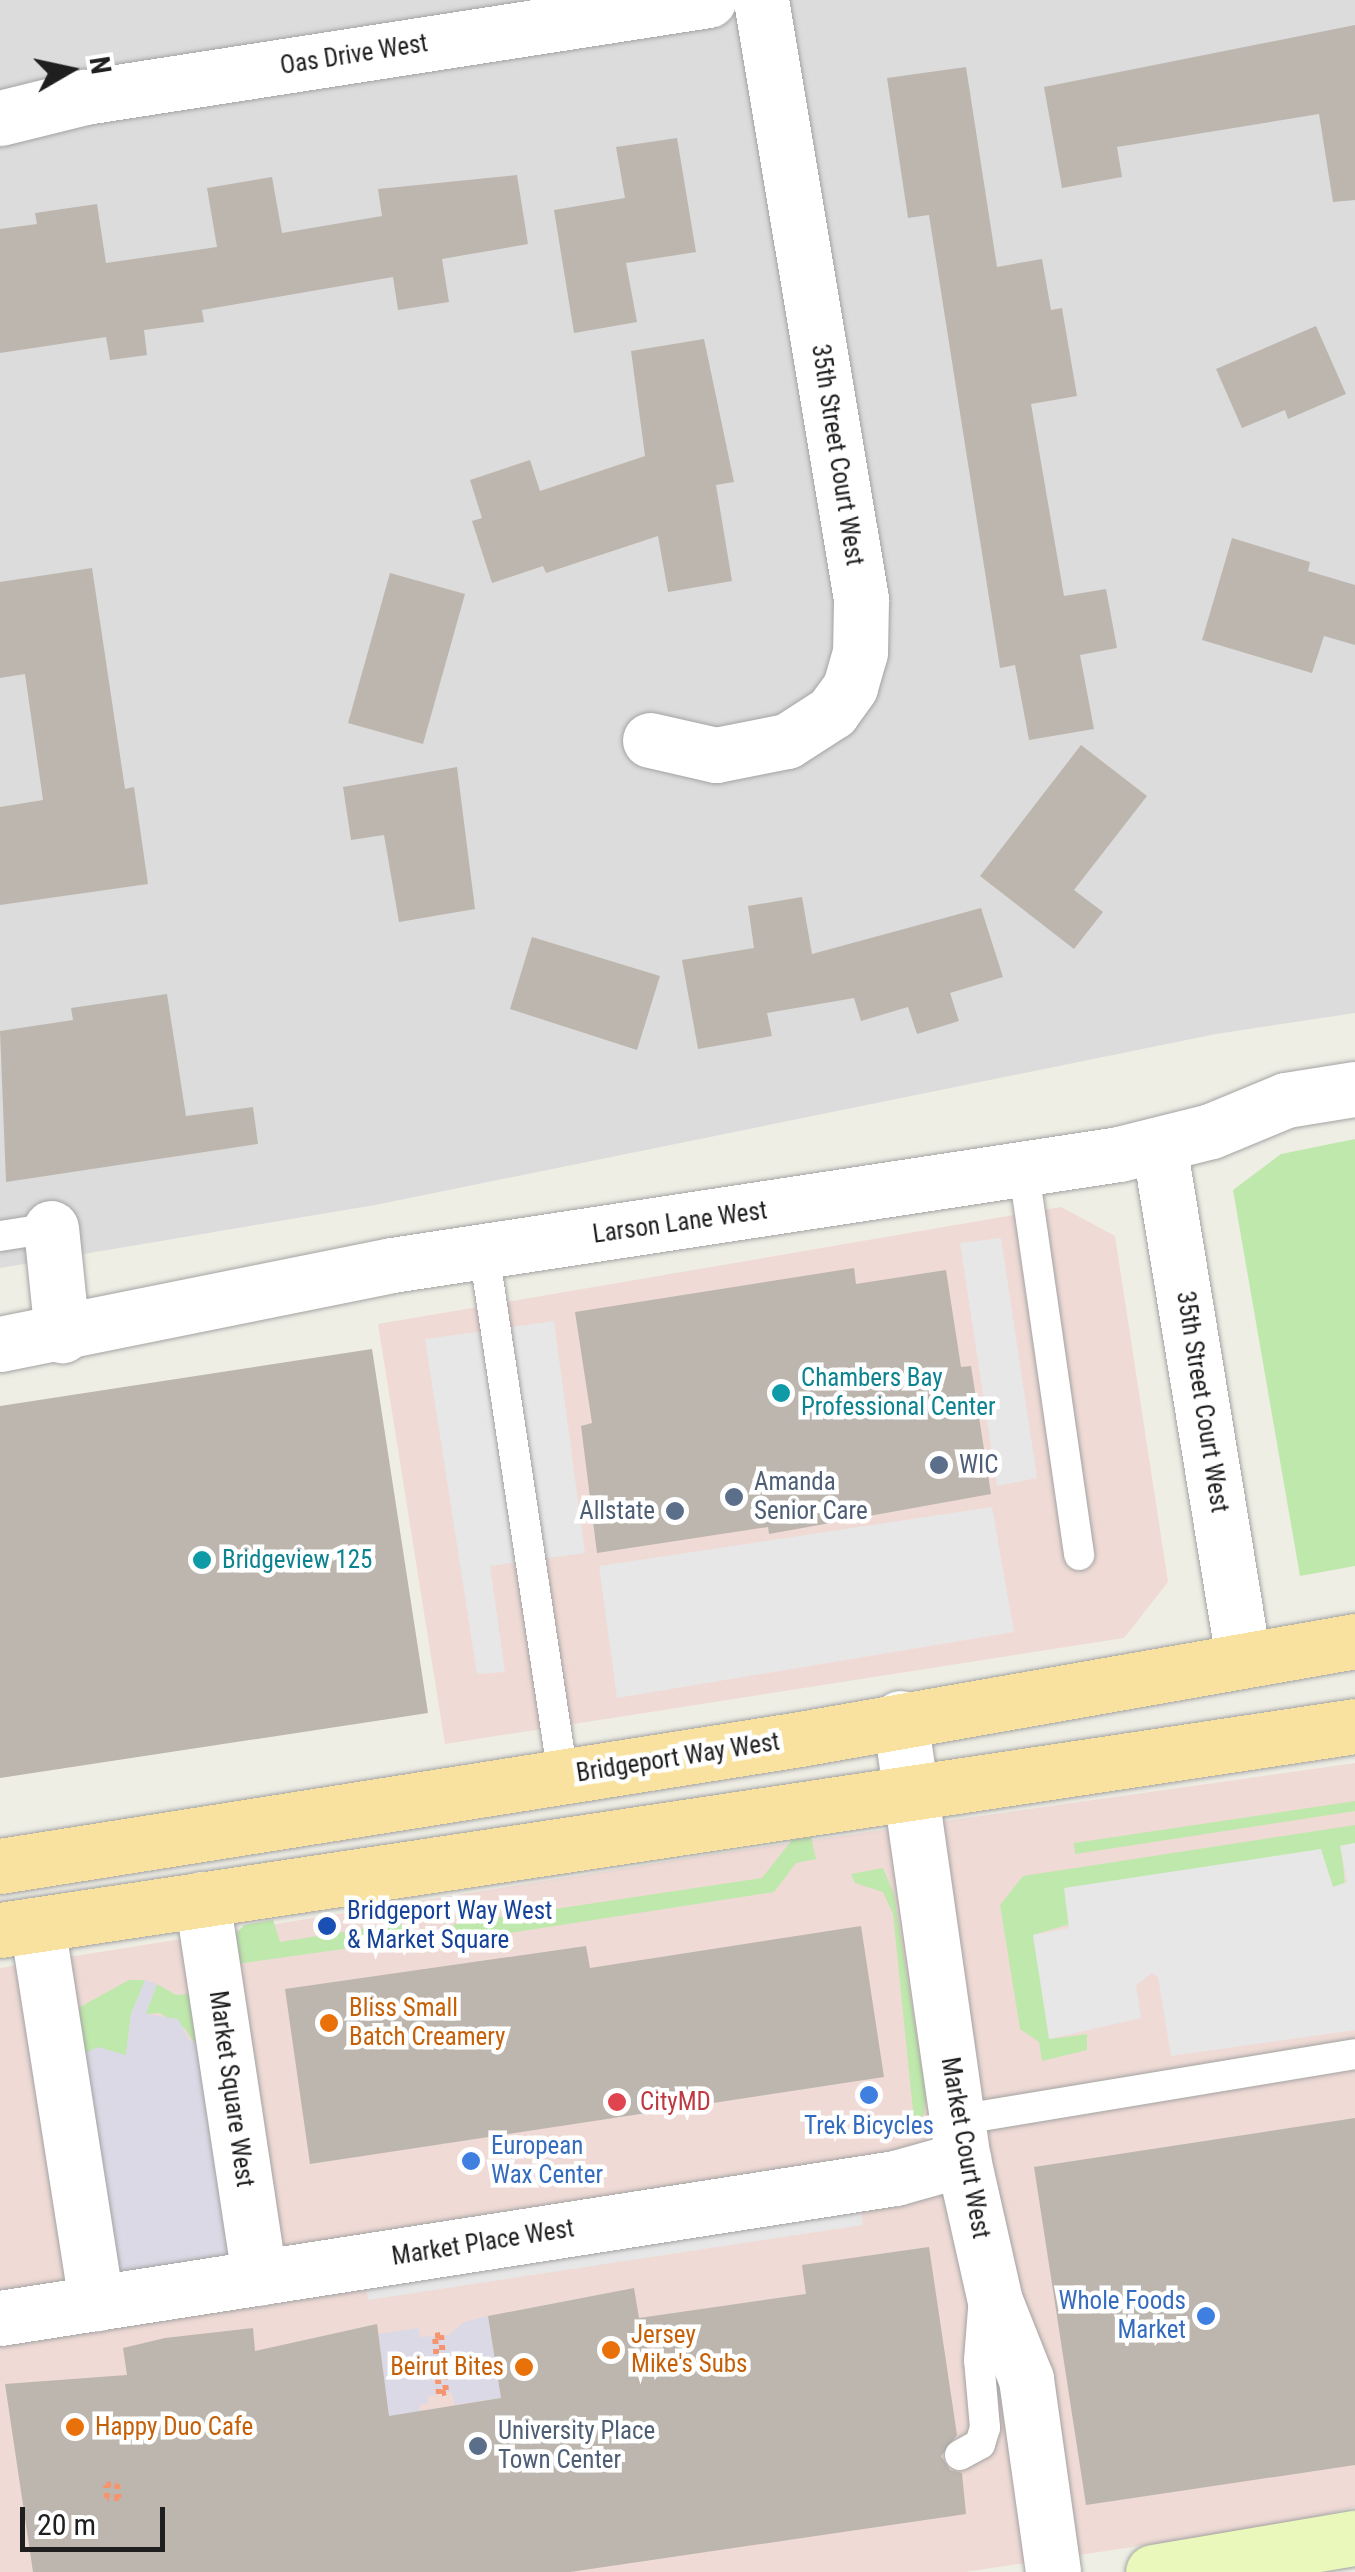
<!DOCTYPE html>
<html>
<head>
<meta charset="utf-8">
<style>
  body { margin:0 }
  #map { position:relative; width:1355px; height:2572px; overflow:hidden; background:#efeee5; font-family:"Roboto Condensed",sans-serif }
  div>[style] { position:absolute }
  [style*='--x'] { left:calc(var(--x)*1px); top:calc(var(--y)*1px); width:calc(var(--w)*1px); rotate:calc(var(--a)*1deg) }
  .residential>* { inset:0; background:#dddcdc }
  .commercial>* { inset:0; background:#efdad5 }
  .grass>* { inset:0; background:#bfe8ac }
  .parking>* { inset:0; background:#e7e7e7 }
  .plaza>* { inset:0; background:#dbd9e5 }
  .building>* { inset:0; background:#bcb6ae }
  .path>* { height:6px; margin-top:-3px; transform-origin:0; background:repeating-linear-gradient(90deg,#f69470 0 5px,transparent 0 10px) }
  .roads { filter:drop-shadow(0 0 2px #a3a3a3) drop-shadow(0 0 2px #a3a3a3) }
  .lane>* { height:30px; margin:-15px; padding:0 15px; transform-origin:15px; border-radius:15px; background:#fff }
  .street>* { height:55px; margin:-27.5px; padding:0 27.5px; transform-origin:27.5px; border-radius:27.5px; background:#fff }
  .secondary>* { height:55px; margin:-27.5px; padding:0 27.5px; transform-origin:27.5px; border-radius:27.5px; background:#eaf8bb }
  .primary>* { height:55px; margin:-27.5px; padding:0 27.5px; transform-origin:27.5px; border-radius:27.5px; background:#f9e2a0 }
  .dots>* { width:28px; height:28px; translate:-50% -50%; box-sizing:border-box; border:5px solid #fff; border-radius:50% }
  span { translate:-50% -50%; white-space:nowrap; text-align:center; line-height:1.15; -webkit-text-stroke:9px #fff; paint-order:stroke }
  .street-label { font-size:25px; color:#1f1f1f }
  .culture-label { font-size:25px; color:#0d838f }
  .left { translate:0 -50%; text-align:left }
  .service-label { font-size:25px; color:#4e5e75 }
  .right { translate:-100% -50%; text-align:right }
  .transit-label { font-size:25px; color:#164399 }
  .food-label { font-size:25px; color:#c56008 }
  .health-label { font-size:25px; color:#be3a42 }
  .shop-label { font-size:25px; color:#366cbe }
  .north { position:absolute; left:20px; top:20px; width:100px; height:100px; -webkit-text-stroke:8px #fff; paint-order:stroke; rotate:81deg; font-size:28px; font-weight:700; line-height:40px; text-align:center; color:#1f1f1f }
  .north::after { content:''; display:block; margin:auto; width:35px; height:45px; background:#1f1f1f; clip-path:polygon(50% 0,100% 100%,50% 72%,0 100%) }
  .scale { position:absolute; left:20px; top:2507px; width:145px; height:45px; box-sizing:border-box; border:5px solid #1f1f1f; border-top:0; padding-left:12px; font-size:30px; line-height:35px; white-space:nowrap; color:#1f1f1f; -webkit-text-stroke:8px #fff; paint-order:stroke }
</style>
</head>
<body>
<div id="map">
  <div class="residential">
    <div style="clip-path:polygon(0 0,1355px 0,1355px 1013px,1216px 1034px,375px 1205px,0 1268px)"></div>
  </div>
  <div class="commercial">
    <div style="clip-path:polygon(1061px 1207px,1115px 1236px,1168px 1582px,1124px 1638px,445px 1744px,378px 1324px)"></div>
    <div style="clip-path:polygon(1355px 1763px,1355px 2507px,1293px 2523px,965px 2572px,0 2572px,0 1968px,720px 1853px)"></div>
  </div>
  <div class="grass">
    <div style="clip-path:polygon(1355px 1139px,1355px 1566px,1300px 1576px,1233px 1190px,1281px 1154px)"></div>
    <div style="clip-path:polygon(1355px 1801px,1355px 1811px,1075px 1854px,1074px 1843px)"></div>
    <div style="clip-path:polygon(1355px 1825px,1355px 1843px,1341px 1846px,1345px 1885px,1328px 1887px,1320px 1849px,1033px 1935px,1050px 2039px,1087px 2034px,1087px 2050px,1042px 2061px,1039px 2042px,1020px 2029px,1000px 1905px,1023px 1876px)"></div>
    <div style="clip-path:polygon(811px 1837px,816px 1859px,796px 1863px,774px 1892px,446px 1943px,454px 1924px,762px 1878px,792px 1840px)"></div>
    <div style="clip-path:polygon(883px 1868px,894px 1894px,926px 2096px,924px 2114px,906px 2139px,895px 2131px,913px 2110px,893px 1914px,883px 1892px,855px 1883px,851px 1874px)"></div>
    <div style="clip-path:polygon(273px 1920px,280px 1942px,399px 1923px,434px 1945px,412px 1949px,400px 1941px,237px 1964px,233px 1937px,244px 1925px)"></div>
    <div style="clip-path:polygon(129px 1980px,145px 1980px,131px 2014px,126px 2056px,85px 2053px,71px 2012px)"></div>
    <div style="clip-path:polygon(157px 1984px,176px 1995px,191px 1994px,205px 2044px,196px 2046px,185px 2029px,160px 2013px,145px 2014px)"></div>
  </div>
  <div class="parking">
    <div style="clip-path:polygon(1001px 1238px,1037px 1478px,997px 1486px,960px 1243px)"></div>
    <div style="clip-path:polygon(554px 1321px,585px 1553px,490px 1566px,505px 1672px,477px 1674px,425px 1339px)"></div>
    <div style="clip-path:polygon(992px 1507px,1014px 1632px,617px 1698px,599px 1566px)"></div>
    <div style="clip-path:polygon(1355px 1843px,1355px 2030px,1171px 2056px,1158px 1977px,1152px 1973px,1136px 1985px,1141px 2018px,1049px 2039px,1033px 1935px,1069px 1928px,1064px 1888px,1321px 1849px,1333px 1887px,1347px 1882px,1340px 1846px)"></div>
    <div style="clip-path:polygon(861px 2210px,863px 2225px,368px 2300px,366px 2285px)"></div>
  </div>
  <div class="plaza">
    <div style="clip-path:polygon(145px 1980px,157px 1984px,146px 2014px,178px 2019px,189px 2040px,205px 2044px,244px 2299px,118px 2321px,85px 2053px,98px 2047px,126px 2055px,131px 2014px)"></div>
    <div style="clip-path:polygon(488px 2316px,501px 2398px,455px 2405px,451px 2392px,428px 2396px,428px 2403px,419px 2405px,421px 2426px,391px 2431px,378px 2334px,418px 2328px,420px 2337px,449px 2335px,464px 2322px)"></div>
  </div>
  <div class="building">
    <div style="clip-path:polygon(1355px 25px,1355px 200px,1333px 202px,1319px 114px,1117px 147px,1122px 177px,1062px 188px,1044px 87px)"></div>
    <div style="clip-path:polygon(966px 67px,997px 267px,1042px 259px,1051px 310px,1062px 308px,1077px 396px,1031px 404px,1064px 596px,1106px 589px,1117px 648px,1080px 655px,1094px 729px,1029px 740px,1015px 665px,1000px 668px,929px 215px,908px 218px,887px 78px)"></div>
    <div style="clip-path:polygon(677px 138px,696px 252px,626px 263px,637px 322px,574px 333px,554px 210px,625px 198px,616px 147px)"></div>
    <div style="clip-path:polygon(517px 175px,528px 244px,442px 259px,449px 302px,398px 310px,393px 277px,202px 310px,204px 322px,144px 330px,147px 355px,110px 360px,106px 337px,0 353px,0 229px,37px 224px,35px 213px,97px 204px,106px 263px,217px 247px,207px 188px,272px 177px,282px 233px,382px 216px,378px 189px)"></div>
    <div style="clip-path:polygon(1316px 326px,1346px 394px,1288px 419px,1285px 410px,1242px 428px,1216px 369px)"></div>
    <div style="clip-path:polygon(704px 339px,734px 482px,716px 485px,732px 581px,668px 592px,658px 536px,546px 573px,543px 566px,492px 583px,472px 521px,482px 518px,470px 480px,530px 460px,540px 491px,645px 456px,631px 351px)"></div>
    <div style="clip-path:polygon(1232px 538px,1310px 562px,1308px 571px,1355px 585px,1355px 645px,1324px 636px,1312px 673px,1202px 640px)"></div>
    <div style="clip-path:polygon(92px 568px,125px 789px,134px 787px,148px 884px,0 905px,0 807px,43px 800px,25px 674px,0 678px,0 582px)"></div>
    <div style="clip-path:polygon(390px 573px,465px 594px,423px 744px,348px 723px)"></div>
    <div style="clip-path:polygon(1081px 745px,1147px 796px,1074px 890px,1103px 912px,1074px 949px,980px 876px)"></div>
    <div style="clip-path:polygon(457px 767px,475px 909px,399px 922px,384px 835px,351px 840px,343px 787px)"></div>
    <div style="clip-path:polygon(802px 897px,812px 954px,981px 908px,1003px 977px,950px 993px,959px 1021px,917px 1034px,908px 1007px,861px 1021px,854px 998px,767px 1013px,772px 1036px,698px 1049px,682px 960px,754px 948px,748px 906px)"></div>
    <div style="clip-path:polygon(532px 937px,660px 976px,637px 1050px,510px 1009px)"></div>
    <div style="clip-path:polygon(167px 994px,186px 1116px,253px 1107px,258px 1144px,6px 1182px,0 1031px,73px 1020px,71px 1008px)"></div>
    <div style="clip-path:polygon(854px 1268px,856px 1284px,946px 1270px,961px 1367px,971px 1366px,991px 1494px,769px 1534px,768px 1527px,597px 1553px,581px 1426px,592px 1423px,575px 1312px)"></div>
    <div style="clip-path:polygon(372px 1349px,428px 1713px,0 1778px,0 1406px)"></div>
    <div style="clip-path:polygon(861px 1926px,884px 2077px,310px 2164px,285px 1989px,586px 1946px,590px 1968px)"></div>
    <div style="clip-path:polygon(1355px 2118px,1355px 2465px,1086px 2505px,1034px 2167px)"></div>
    <div style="clip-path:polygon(929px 2247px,957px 2435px,941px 2456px,950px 2470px,962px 2473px,966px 2514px,570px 2572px,33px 2572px,5px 2384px,127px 2375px,123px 2348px,165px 2338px,253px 2328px,255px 2351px,377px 2324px,389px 2416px,501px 2398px,488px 2316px,634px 2288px,639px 2318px,806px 2294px,802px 2265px)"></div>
  </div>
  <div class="path">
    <div style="--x:441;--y:2335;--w:57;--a:85"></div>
    <div style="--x:446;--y:2392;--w:7;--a:164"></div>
    <div style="--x:439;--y:2394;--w:58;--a:-93.9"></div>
    <div style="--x:435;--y:2336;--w:6;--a:-9"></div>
    <div style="--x:117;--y:2484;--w:14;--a:82"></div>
    <div style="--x:119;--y:2498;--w:12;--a:180"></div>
    <div style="--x:107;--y:2498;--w:13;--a:-94"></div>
    <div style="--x:106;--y:2485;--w:11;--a:-5"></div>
  </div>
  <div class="roads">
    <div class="lane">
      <div style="--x:1024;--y:1172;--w:387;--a:81.8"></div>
      <div style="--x:0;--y:1236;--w:52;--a:-8.9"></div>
      <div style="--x:484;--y:1252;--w:530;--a:81.43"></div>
      <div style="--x:957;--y:2120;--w:403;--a:-9.4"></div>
      <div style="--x:960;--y:2455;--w:23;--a:-29"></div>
      <div style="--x:980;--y:2444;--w:17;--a:-73"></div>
      <div style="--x:985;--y:2428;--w:68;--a:-95"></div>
      <div style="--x:979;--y:2360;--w:64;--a:-85.5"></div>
    </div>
    <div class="street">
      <div style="--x:0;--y:118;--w:88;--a:-13.9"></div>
      <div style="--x:85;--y:97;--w:631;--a:-8.84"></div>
      <div style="--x:650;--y:740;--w:68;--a:12.8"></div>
      <div style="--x:716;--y:755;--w:72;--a:-11.2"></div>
      <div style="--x:787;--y:741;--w:54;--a:-32.8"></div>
      <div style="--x:832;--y:712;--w:31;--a:-54"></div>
      <div style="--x:850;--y:687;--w:35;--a:-74"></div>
      <div style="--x:860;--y:653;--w:54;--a:-88.9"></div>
      <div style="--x:861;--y:599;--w:607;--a:-99.48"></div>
      <div style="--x:1159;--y:1145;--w:520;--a:80.7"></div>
      <div style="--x:51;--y:1228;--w:108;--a:84.1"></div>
      <div style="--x:0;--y:1344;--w:400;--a:-11.4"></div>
      <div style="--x:392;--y:1265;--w:735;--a:-8.68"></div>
      <div style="--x:1119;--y:1154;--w:95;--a:-14"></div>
      <div style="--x:1211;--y:1131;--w:81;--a:-22.5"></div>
      <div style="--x:1286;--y:1100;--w:70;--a:-9.1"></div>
      <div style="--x:900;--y:1718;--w:445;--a:81.9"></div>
      <div style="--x:963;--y:2159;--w:146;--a:77.3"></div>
      <div style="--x:995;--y:2301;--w:84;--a:68.3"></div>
      <div style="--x:1026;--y:2379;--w:195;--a:82"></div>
      <div style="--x:202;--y:1899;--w:383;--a:81.4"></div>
      <div style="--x:37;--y:1925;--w:383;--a:81.1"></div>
      <div style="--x:0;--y:2318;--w:906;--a:-8.89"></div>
      <div style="--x:895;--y:2178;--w:71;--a:-15.6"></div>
    </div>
    <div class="secondary">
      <div style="--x:1153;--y:2572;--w:205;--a:-9.6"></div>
    </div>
    <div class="primary">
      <div style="--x:0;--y:1866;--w:810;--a:-9.02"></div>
      <div style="--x:800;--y:1739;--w:564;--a:-10.01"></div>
      <div style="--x:0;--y:1930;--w:1370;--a:-8.56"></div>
    </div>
  </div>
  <div class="dots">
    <div style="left:781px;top:1393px;background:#0f9aa8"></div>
    <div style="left:939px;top:1465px;background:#5c6f8a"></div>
    <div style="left:734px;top:1497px;background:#5c6f8a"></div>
    <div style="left:675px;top:1511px;background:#5c6f8a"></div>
    <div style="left:202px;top:1560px;background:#0f9aa8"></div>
    <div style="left:327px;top:1926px;background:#1a4fb4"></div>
    <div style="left:329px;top:2023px;background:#e8710a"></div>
    <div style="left:869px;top:2095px;background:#3f7fe0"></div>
    <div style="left:617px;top:2102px;background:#e0444e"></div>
    <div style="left:471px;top:2161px;background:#3f7fe0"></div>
    <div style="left:1206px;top:2316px;background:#3f7fe0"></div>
    <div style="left:611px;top:2350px;background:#e8710a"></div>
    <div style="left:524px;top:2367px;background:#e8710a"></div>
    <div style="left:75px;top:2427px;background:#e8710a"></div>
    <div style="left:478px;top:2446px;background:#5c6f8a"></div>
  </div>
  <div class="street-label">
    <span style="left:354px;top:55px;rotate:-9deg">Oas Drive West</span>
    <span style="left:837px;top:455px;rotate:81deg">35th Street Court West</span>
    <span style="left:680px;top:1223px;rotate:-8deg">Larson Lane West</span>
    <span style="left:1202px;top:1402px;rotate:81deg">35th Street Court West</span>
    <span style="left:678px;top:1758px;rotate:-9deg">Bridgeport Way West</span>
    <span style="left:231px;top:2089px;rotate:82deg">Market Square West</span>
    <span style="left:965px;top:2148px;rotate:80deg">Market Court West</span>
    <span style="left:483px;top:2243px;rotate:-9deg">Market Place West</span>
  </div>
  <div class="culture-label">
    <span class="left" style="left:801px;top:1393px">Chambers Bay<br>Professional Center</span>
    <span class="left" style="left:222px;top:1560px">Bridgeview 125</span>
  </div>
  <div class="service-label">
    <span class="left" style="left:959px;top:1465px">WIC</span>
    <span class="left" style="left:754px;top:1497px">Amanda<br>Senior Care</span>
    <span class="right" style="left:655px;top:1511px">Allstate</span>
    <span class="left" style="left:498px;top:2446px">University Place<br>Town Center</span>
  </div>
  <div class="transit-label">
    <span class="left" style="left:347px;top:1926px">Bridgeport Way West<br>&amp; Market Square</span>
  </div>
  <div class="food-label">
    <span class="left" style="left:349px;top:2023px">Bliss Small<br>Batch Creamery</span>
    <span class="left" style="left:631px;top:2350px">Jersey<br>Mike's Subs</span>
    <span class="right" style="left:504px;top:2367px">Beirut Bites</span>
    <span class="left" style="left:95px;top:2427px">Happy Duo Cafe</span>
  </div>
  <div class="health-label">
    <span class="left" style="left:640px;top:2102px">CityMD</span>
  </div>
  <div class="shop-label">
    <span style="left:869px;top:2126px">Trek Bicycles</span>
    <span class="left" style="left:491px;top:2161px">European<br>Wax Center</span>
    <span class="right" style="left:1186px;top:2316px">Whole Foods<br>Market</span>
  </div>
  <div class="north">N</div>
  <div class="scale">20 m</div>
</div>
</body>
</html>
